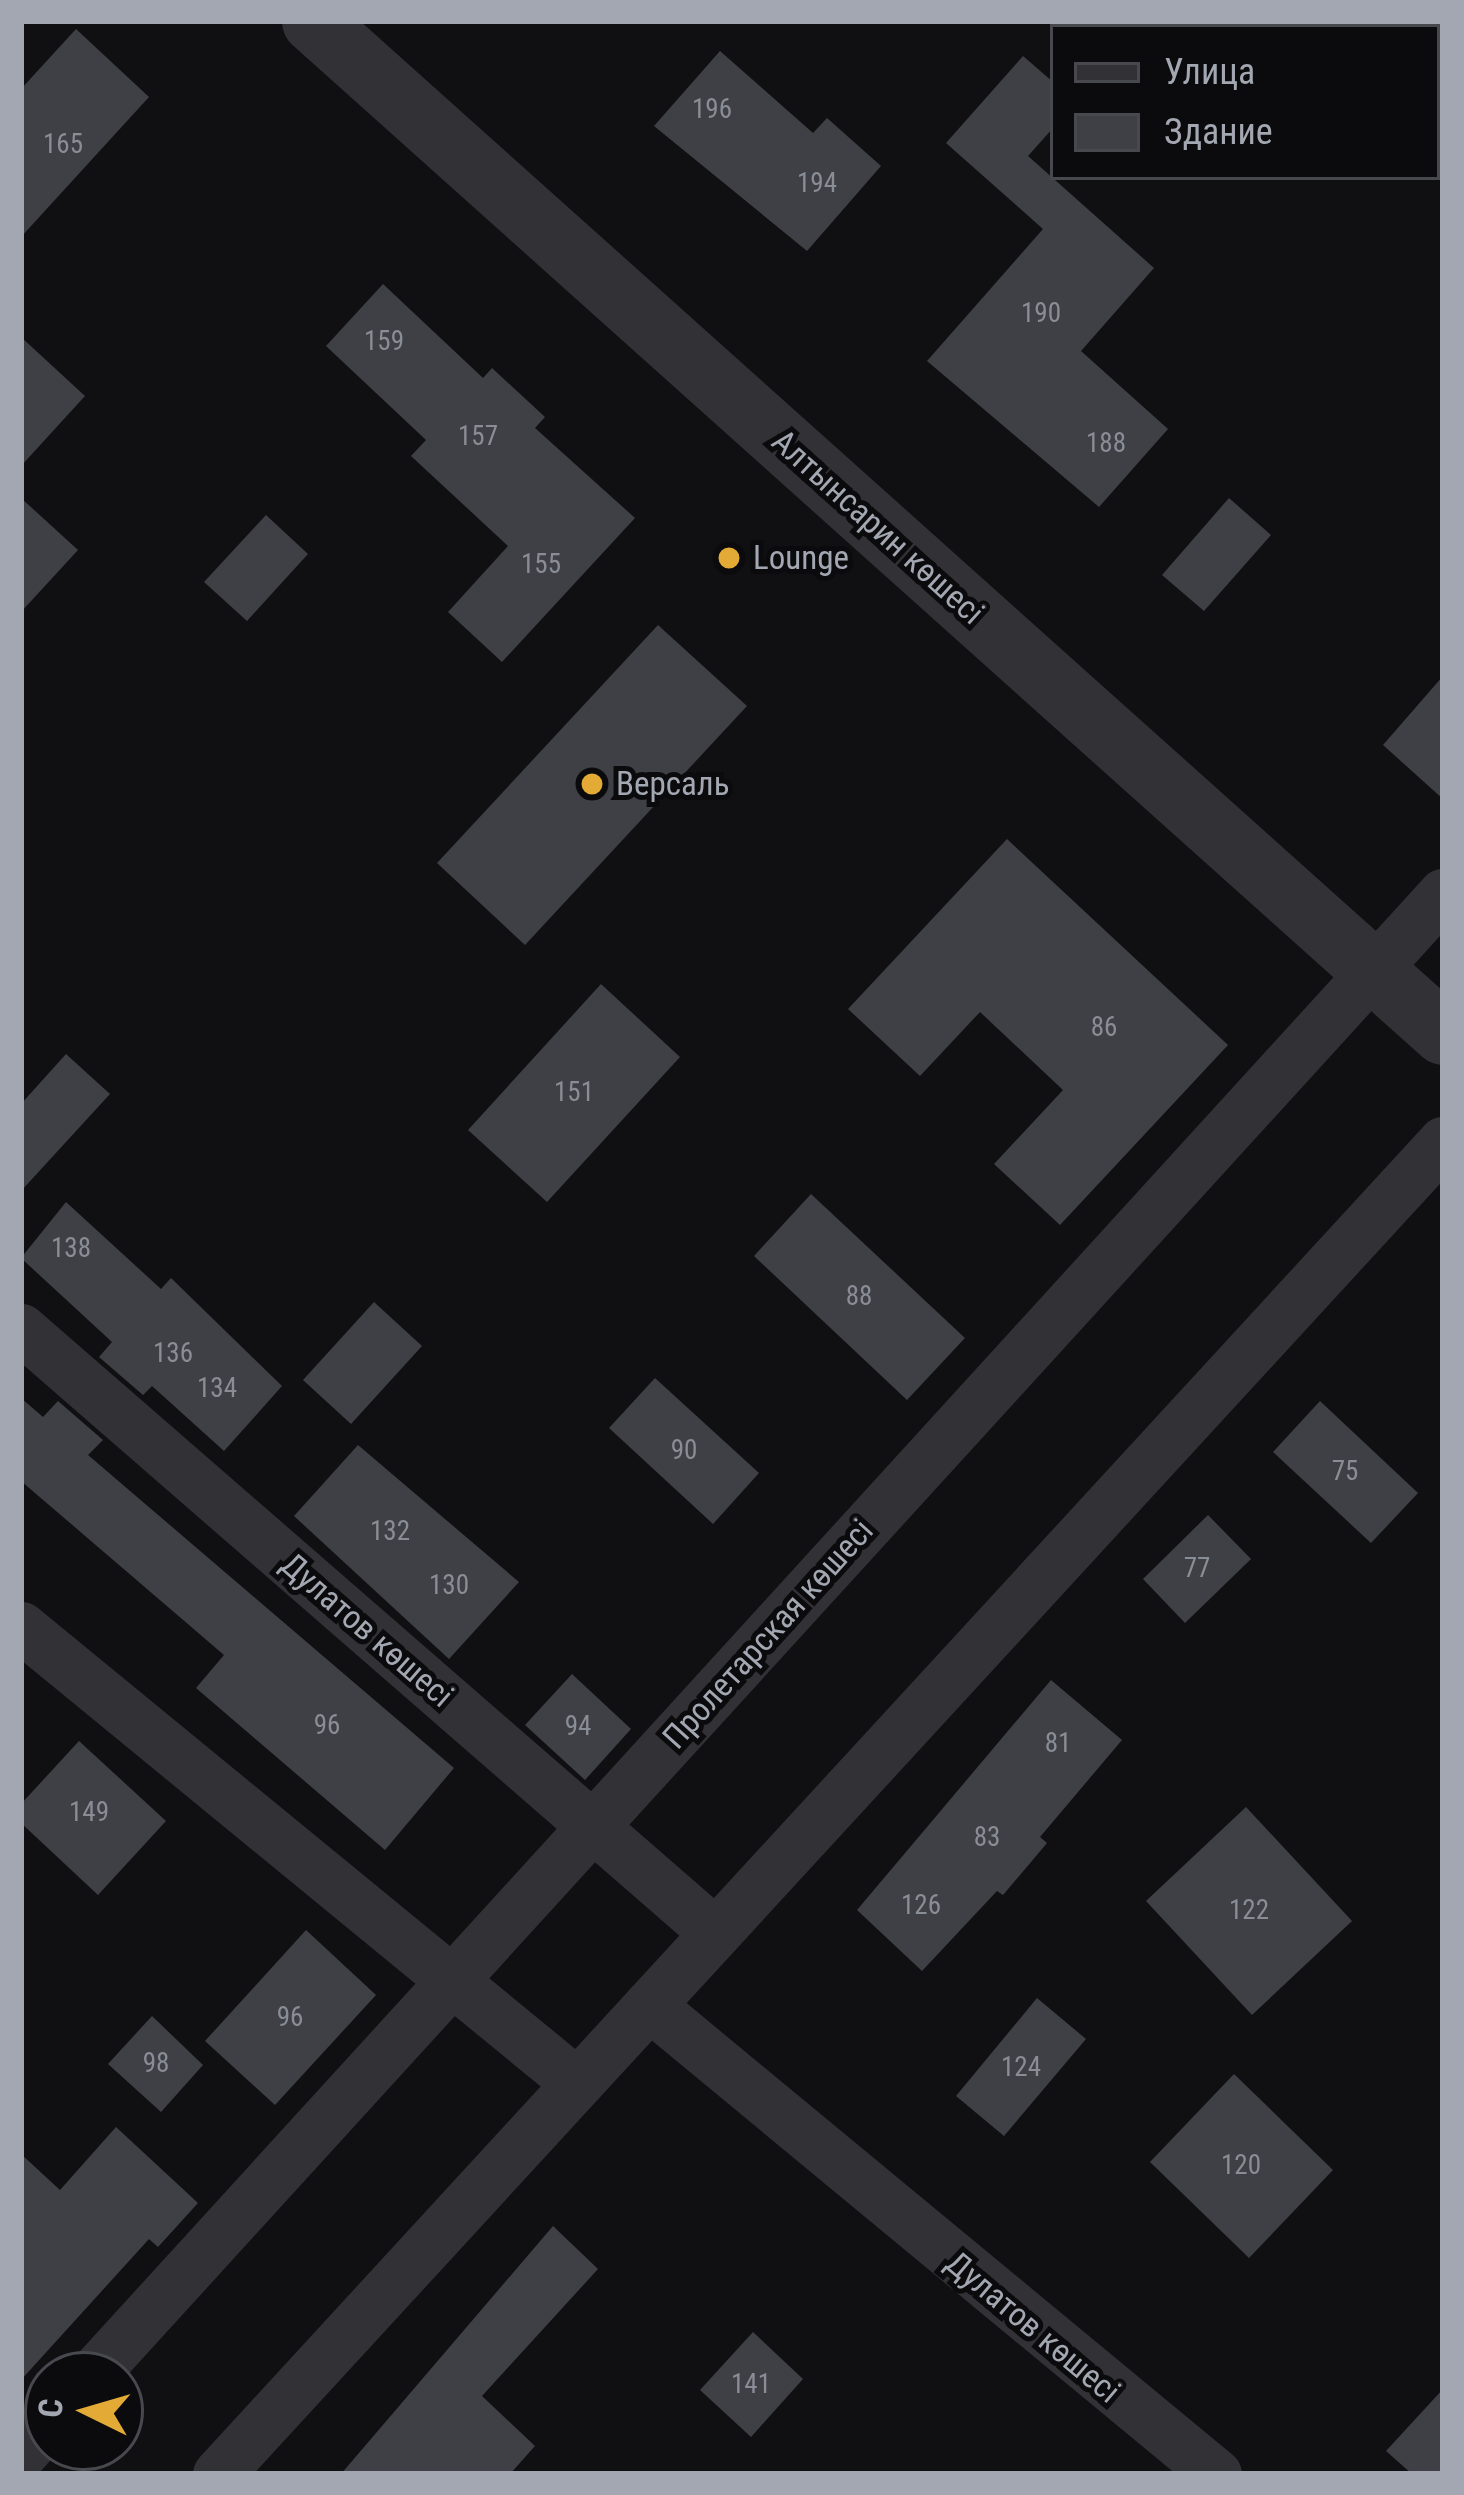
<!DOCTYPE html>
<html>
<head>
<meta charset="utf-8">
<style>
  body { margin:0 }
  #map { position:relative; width:1464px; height:2495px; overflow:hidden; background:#101012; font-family:"Roboto Condensed",sans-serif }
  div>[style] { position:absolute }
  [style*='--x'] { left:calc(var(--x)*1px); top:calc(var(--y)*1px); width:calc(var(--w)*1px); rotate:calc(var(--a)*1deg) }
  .building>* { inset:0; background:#3f4045 }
  .minor>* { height:51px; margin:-25.5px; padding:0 25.5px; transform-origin:25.5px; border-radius:25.5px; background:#323236 }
  .tertiary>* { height:63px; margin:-31.5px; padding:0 31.5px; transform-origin:31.5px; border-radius:31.5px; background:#323236 }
  .dots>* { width:33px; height:33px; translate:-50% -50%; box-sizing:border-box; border:6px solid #0b0b0d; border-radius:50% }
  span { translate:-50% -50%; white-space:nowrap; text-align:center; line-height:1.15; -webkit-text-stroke:10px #0b0b0d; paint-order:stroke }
  .number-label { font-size:27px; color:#898d96 }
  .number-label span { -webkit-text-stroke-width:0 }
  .street-label { font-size:33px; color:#a2a7b1 }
  .poi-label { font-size:33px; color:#a2a7b1 }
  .left { translate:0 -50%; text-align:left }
  .frame { position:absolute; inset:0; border:24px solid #a2a7b1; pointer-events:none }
  .legend { position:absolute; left:1050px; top:24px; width:390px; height:156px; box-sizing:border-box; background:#0b0b0d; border:3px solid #47494f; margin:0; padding:15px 21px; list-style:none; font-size:36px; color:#a2a7b1 }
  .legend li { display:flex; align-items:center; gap:24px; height:60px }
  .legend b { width:60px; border:3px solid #47494f }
  .north { position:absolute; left:24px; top:2351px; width:120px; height:120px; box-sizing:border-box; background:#0b0b0d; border:3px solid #47494f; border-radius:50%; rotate:275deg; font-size:33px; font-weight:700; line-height:48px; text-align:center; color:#a2a7b1 }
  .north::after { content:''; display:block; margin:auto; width:42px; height:54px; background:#e4aa36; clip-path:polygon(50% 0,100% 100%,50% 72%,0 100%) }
</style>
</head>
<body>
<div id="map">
  <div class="building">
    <div style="clip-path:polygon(76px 29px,149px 97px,21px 237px,21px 89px)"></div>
    <div style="clip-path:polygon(720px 51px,813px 133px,827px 118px,881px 166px,807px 251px,654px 126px)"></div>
    <div style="clip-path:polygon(1023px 56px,1053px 82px,1053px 128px,1028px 156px,1154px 268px,1081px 351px,1168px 429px,1099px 507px,927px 361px,1043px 229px,946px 143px)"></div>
    <div style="clip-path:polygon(383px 284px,483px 378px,492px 368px,545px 417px,535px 428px,635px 518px,502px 662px,448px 612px,508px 546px,411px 456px,426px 440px,326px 346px)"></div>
    <div style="clip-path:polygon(21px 337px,85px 396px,21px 466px)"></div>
    <div style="clip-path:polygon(21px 498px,78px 550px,21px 612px)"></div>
    <div style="clip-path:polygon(1229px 498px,1271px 535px,1204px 611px,1162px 575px)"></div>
    <div style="clip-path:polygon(266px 515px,308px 554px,247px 621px,204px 582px)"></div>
    <div style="clip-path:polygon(658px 625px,747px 706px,525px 945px,437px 863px)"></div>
    <div style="clip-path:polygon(1443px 676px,1443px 799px,1383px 745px)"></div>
    <div style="clip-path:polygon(1007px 839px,1228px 1045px,1060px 1225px,994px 1164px,1063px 1090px,980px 1012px,920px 1076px,848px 1009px)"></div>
    <div style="clip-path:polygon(601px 984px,680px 1057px,547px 1202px,468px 1130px)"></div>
    <div style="clip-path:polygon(66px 1054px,110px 1094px,21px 1191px,21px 1104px)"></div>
    <div style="clip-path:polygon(811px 1194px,965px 1338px,907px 1400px,754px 1256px)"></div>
    <div style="clip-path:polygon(66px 1202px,161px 1289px,171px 1278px,282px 1386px,224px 1451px,152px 1386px,143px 1395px,99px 1357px,112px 1342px,21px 1258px)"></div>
    <div style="clip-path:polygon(374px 1302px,422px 1346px,351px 1424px,303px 1380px)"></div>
    <div style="clip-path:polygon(655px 1378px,759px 1473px,713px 1524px,609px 1428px)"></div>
    <div style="clip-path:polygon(21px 1398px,43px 1417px,58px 1401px,103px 1440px,88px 1455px,454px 1768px,385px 1850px,196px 1688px,224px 1655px,21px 1481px)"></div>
    <div style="clip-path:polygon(1320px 1401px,1418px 1493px,1371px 1543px,1273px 1452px)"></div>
    <div style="clip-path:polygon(358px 1445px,519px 1582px,449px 1659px,294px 1516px)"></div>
    <div style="clip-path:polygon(1208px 1515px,1251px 1559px,1185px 1623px,1143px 1579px)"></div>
    <div style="clip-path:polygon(572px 1674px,631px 1729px,585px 1780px,525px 1725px)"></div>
    <div style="clip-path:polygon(1051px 1680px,1122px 1740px,1040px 1837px,1047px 1843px,1003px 1895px,997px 1891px,922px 1971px,857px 1910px)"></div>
    <div style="clip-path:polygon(79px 1741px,166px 1821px,98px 1895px,21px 1823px,21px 1804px)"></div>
    <div style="clip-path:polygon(1246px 1807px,1352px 1921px,1252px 2015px,1146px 1901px)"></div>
    <div style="clip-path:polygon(306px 1930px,376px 1995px,275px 2105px,205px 2041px)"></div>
    <div style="clip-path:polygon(1037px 1998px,1086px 2039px,1004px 2136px,956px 2096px)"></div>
    <div style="clip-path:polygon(152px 2016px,203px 2065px,161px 2112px,108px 2064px)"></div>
    <div style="clip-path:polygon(1234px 2074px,1333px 2170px,1249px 2258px,1150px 2162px)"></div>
    <div style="clip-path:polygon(116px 2127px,198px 2203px,158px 2247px,149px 2239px,21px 2380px,21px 2154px,60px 2190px)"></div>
    <div style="clip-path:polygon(553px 2226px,598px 2269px,482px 2396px,535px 2446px,510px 2474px,341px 2474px)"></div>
    <div style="clip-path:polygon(753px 2332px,803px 2379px,751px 2437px,700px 2390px)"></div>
    <div style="clip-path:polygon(1443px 2389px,1443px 2474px,1412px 2474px,1386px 2451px)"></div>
  </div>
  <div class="minor">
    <div style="--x:21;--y:1329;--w:916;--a:41.02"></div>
    <div style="--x:21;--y:1627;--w:714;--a:39.37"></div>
    <div style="--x:649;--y:2005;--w:736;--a:39.6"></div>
    <div style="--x:92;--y:2375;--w:2005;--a:-47.63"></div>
    <div style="--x:21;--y:2454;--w:40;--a:-48"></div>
    <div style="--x:218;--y:2474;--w:1810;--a:-47.4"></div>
  </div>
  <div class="tertiary">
    <div style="--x:313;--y:21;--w:1517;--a:41.85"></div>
  </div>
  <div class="dots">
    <div style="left:729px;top:558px;background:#e4aa36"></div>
    <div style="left:592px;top:784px;background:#e4aa36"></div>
  </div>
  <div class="number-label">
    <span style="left:712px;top:110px">196</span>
    <span style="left:63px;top:145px">165</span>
    <span style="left:817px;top:184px">194</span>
    <span style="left:1041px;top:314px">190</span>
    <span style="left:384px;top:342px">159</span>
    <span style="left:478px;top:437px">157</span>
    <span style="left:1106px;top:444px">188</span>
    <span style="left:541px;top:565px">155</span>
    <span style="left:1104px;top:1028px">86</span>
    <span style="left:574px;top:1093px">151</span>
    <span style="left:71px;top:1249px">138</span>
    <span style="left:859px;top:1297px">88</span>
    <span style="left:173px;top:1354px">136</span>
    <span style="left:217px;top:1389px">134</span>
    <span style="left:684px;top:1451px">90</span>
    <span style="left:1345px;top:1472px">75</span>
    <span style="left:390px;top:1532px">132</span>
    <span style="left:1197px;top:1569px">77</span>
    <span style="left:449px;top:1586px">130</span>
    <span style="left:327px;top:1726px">96</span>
    <span style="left:578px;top:1727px">94</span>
    <span style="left:1058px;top:1744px">81</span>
    <span style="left:89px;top:1813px">149</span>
    <span style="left:987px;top:1838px">83</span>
    <span style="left:921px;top:1906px">126</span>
    <span style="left:1249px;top:1911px">122</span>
    <span style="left:290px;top:2018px">96</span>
    <span style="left:156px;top:2064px">98</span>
    <span style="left:1021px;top:2068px">124</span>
    <span style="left:1241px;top:2166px">120</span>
    <span style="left:751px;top:2385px">141</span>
  </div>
  <div class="street-label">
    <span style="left:878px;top:527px;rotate:42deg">Алтынсарин көшесі</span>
    <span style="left:367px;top:1630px;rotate:41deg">Дулатов көшесі</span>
    <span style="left:768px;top:1634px;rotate:-48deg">Пролетарская көшесі</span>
    <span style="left:1033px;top:2327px;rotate:40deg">Дулатов көшесі</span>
  </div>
  <div class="poi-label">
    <span class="left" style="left:753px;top:558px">Lounge</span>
    <span class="left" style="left:616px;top:784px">Версаль</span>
  </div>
  <div class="frame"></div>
  <ul class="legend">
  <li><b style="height:15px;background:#323236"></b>Улица</li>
  <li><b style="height:33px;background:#3f4045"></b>Здание</li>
  </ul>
  <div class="north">С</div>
</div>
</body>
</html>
